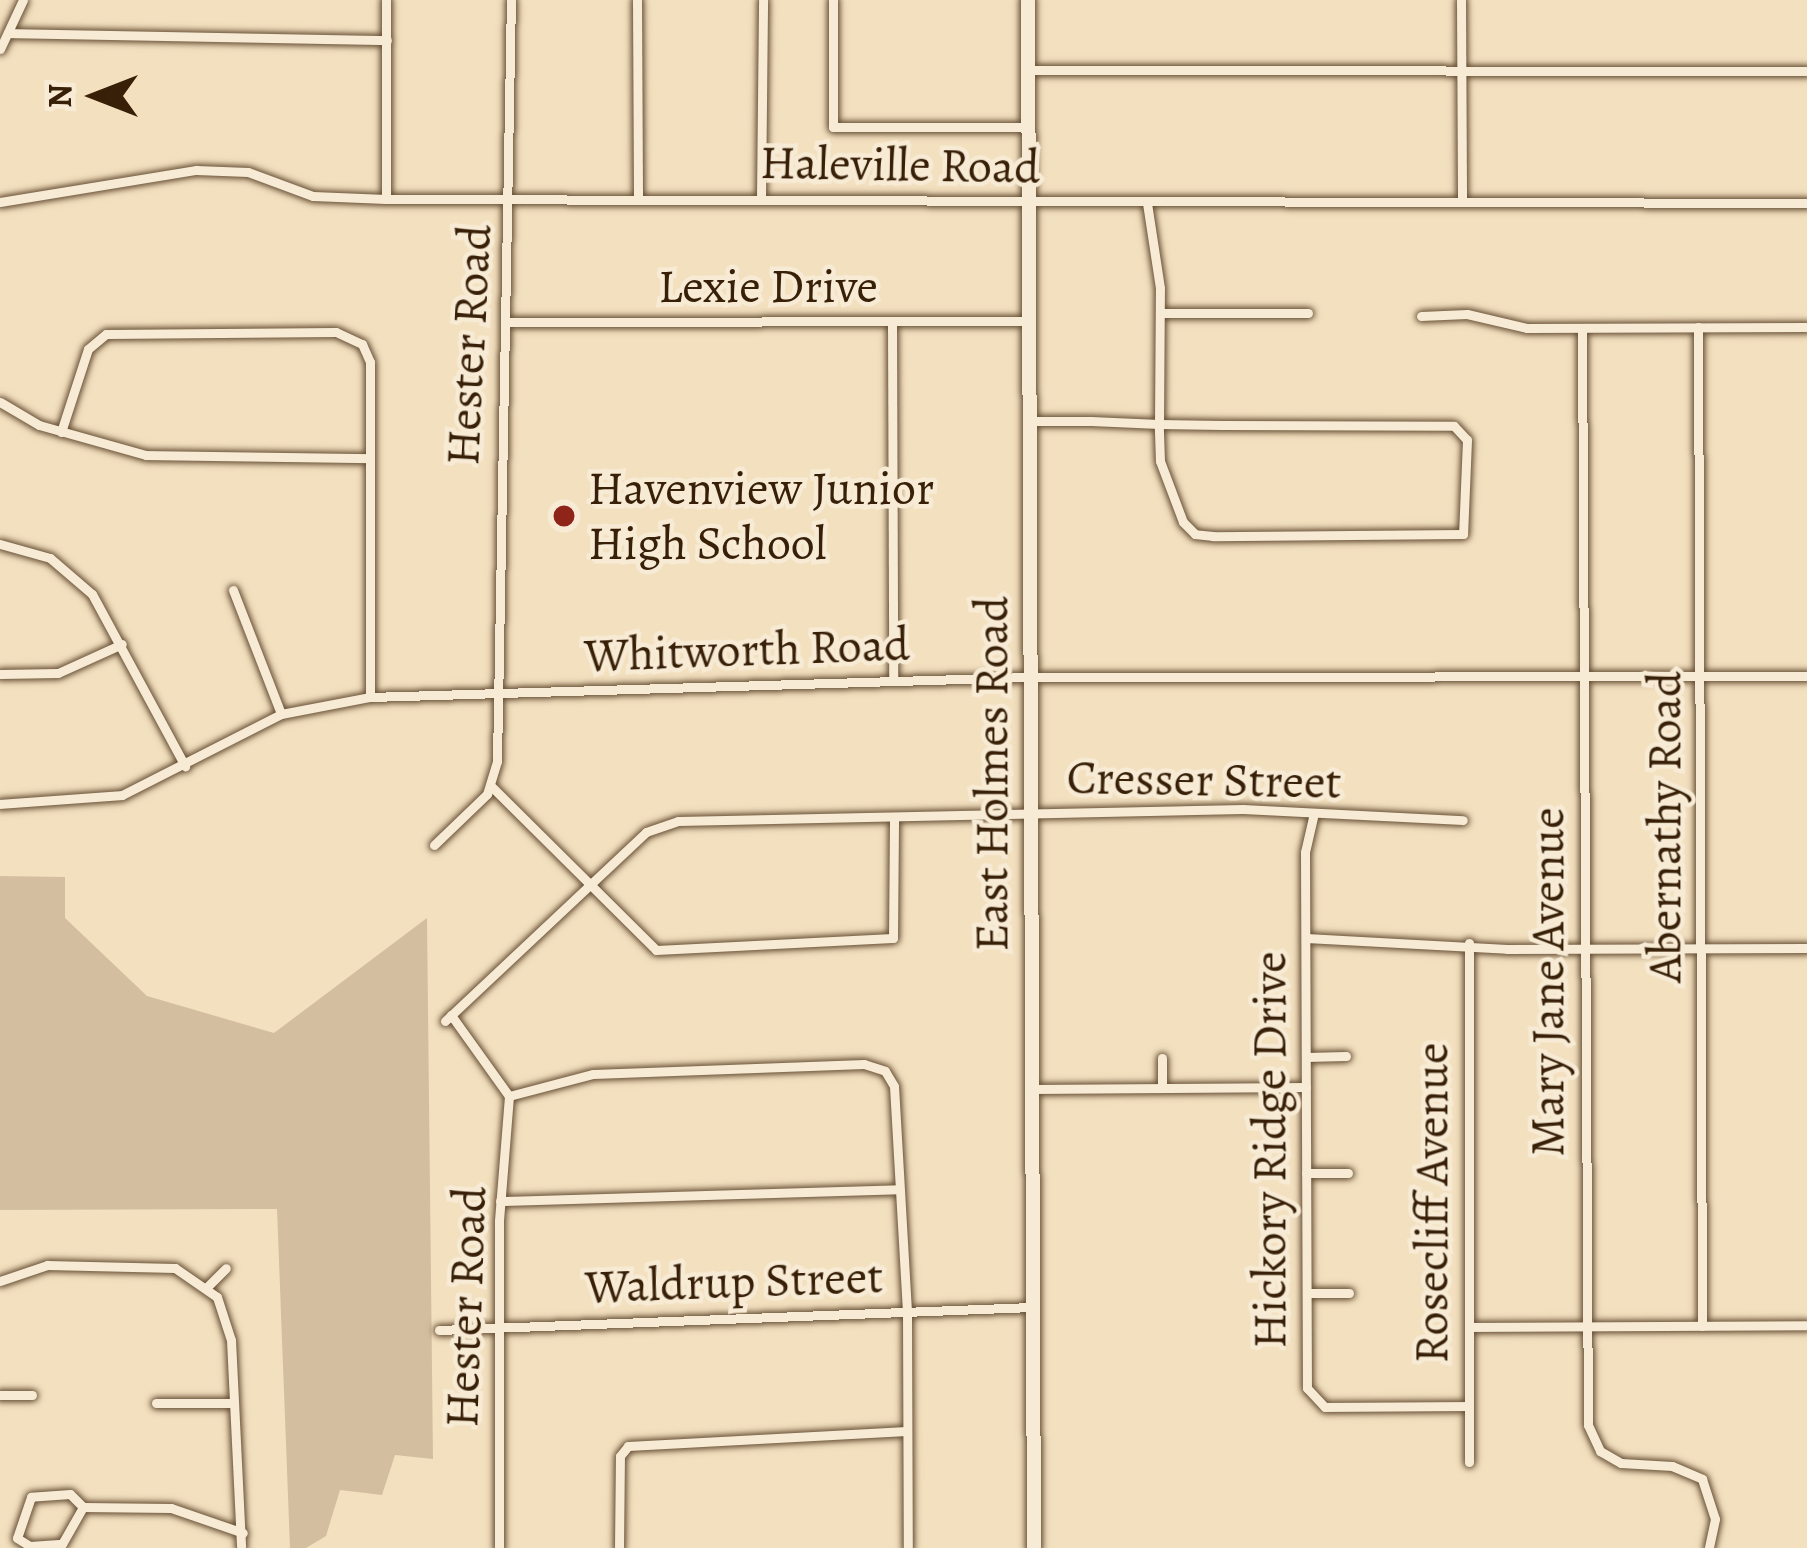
<!DOCTYPE html>
<html>
<head>
<meta charset="utf-8">
<style>
  body { margin:0 }
  #map { position:relative; width:1807px; height:1548px; overflow:hidden; background:#f3e0bf; font-family:Alegreya,serif }
  div>[style] { position:absolute }
  [style*='--x'] { left:calc(var(--x)*1px); top:calc(var(--y)*1px); width:calc(var(--w)*1px); rotate:calc(var(--a)*1deg) }
  .green>* { inset:0; background:#d3bfa0 }
  .roads { filter:drop-shadow(0 0 3px #674f35) drop-shadow(0 0 3px #674f35) }
  .street>* { height:9px; margin:-4.5px; padding:0 4.5px; transform-origin:4.5px; border-radius:4.5px; background:#f7ebd5 }
  .secondary>* { height:14px; margin:-7px; padding:0 7px; transform-origin:7px; border-radius:7px; background:#f7ebd5 }
  .dots>* { width:33px; height:33px; translate:-50% -50%; box-sizing:border-box; border:6px solid #f7ebd5; border-radius:50% }
  span { translate:-50% -50%; white-space:nowrap; text-align:center; line-height:1.15; -webkit-text-stroke:9px #f7ebd5; paint-order:stroke }
  .street-label { font-size:48px; color:#381f07 }
  .poi-label { font-size:48px; color:#381f07 }
  .left { translate:0 -50%; text-align:left }
  .north { position:absolute; left:36px; top:36px; width:120px; height:120px; -webkit-text-stroke:9px #f7ebd5; paint-order:stroke; rotate:270deg; font-size:33px; font-weight:700; line-height:48px; text-align:center; color:#381f07 }
  .north::after { content:''; display:block; margin:auto; width:42px; height:54px; background:#381f07; clip-path:polygon(50% 0,100% 100%,50% 72%,0 100%) }
</style>
</head>
<body>
<div id="map">
  <div class="green">
    <div style="clip-path:polygon(0 876px,65px 877px,65px 918px,147px 996px,274px 1033px,427px 918px,433px 1459px,395px 1455px,382px 1495px,340px 1490px,326px 1536px,306px 1548px,290px 1548px,277px 1209px,0 1210px)"></div>
  </div>
  <div class="roads">
    <div class="street">
      <div style="--x:637;--y:0;--w:199;--a:89.7"></div>
      <div style="--x:833;--y:0;--w:127;--a:90"></div>
      <div style="--x:833;--y:127;--w:196;--a:0"></div>
      <div style="--x:1461;--y:0;--w:202;--a:89.7"></div>
      <div style="--x:8;--y:33;--w:379;--a:1.1"></div>
      <div style="--x:0;--y:49;--w:54;--a:-64.9"></div>
      <div style="--x:1028;--y:70;--w:779;--a:0.07"></div>
      <div style="--x:761;--y:198;--w:198;--a:-89.4"></div>
      <div style="--x:386;--y:199;--w:199;--a:-90"></div>
      <div style="--x:0;--y:202;--w:199;--a:-9.3"></div>
      <div style="--x:196;--y:170;--w:52;--a:2.2"></div>
      <div style="--x:248;--y:172;--w:69;--a:20.3"></div>
      <div style="--x:313;--y:196;--w:73;--a:2.4"></div>
      <div style="--x:386;--y:199;--w:1421;--a:0.16"></div>
      <div style="--x:1160;--y:313;--w:148;--a:0"></div>
      <div style="--x:1421;--y:316;--w:46;--a:-2.5"></div>
      <div style="--x:1467;--y:314;--w:62;--a:13.1"></div>
      <div style="--x:1527;--y:328;--w:280;--a:-0.2"></div>
      <div style="--x:506;--y:322;--w:523;--a:-0.11"></div>
      <div style="--x:892;--y:323;--w:357;--a:89.8"></div>
      <div style="--x:1698;--y:327;--w:999;--a:89.77"></div>
      <div style="--x:1582;--y:328;--w:1097;--a:89.69"></div>
      <div style="--x:1588;--y:1425;--w:29;--a:65"></div>
      <div style="--x:1600;--y:1451;--w:24;--a:30"></div>
      <div style="--x:1621;--y:1463;--w:51;--a:3.4"></div>
      <div style="--x:1672;--y:1466;--w:33;--a:23"></div>
      <div style="--x:1702;--y:1479;--w:42;--a:72"></div>
      <div style="--x:1715;--y:1519;--w:30;--a:102"></div>
      <div style="--x:0;--y:402;--w:45;--a:30.5"></div>
      <div style="--x:39;--y:425;--w:111;--a:15.7"></div>
      <div style="--x:146;--y:455;--w:224;--a:0.8"></div>
      <div style="--x:1029;--y:421;--w:62;--a:0"></div>
      <div style="--x:1091;--y:421;--w:68;--a:2.5"></div>
      <div style="--x:1159;--y:424;--w:63;--a:0.9"></div>
      <div style="--x:1222;--y:425;--w:232;--a:0.2"></div>
      <div style="--x:1454;--y:426;--w:19;--a:47"></div>
      <div style="--x:1467;--y:440;--w:94;--a:92.4"></div>
      <div style="--x:1463;--y:534;--w:250;--a:179.5"></div>
      <div style="--x:1213;--y:536;--w:18;--a:-174"></div>
      <div style="--x:1195;--y:534;--w:17;--a:-135"></div>
      <div style="--x:1183;--y:522;--w:65;--a:-110.7"></div>
      <div style="--x:1160;--y:461;--w:37;--a:-92"></div>
      <div style="--x:1159;--y:424;--w:136;--a:-89.6"></div>
      <div style="--x:1160;--y:288;--w:86;--a:-98.7"></div>
      <div style="--x:61;--y:432;--w:87;--a:-72"></div>
      <div style="--x:88;--y:349;--w:23;--a:-40"></div>
      <div style="--x:106;--y:334;--w:230;--a:-0.5"></div>
      <div style="--x:336;--y:332;--w:29;--a:25"></div>
      <div style="--x:362;--y:344;--w:20;--a:66"></div>
      <div style="--x:370;--y:362;--w:335;--a:90"></div>
      <div style="--x:0;--y:544;--w:52;--a:15.6"></div>
      <div style="--x:50;--y:558;--w:55;--a:40.6"></div>
      <div style="--x:92;--y:594;--w:196;--a:61.6"></div>
      <div style="--x:233;--y:590;--w:133;--a:68.8"></div>
      <div style="--x:0;--y:674;--w:58;--a:-1"></div>
      <div style="--x:58;--y:673;--w:70;--a:-24.4"></div>
      <div style="--x:492;--y:787;--w:231;--a:44.8"></div>
      <div style="--x:656;--y:950;--w:237;--a:-2.9"></div>
      <div style="--x:893;--y:938;--w:118;--a:-89.5"></div>
      <div style="--x:0;--y:804;--w:122;--a:-4.2"></div>
      <div style="--x:122;--y:795;--w:178;--a:-27"></div>
      <div style="--x:281;--y:714;--w:91;--a:-10.8"></div>
      <div style="--x:370;--y:697;--w:660;--a:-1.74"></div>
      <div style="--x:1030;--y:677;--w:777;--a:-0.07"></div>
      <div style="--x:1314;--y:813;--w:40;--a:103"></div>
      <div style="--x:1305;--y:852;--w:536;--a:89.79"></div>
      <div style="--x:1307;--y:1388;--w:26;--a:47"></div>
      <div style="--x:1325;--y:1407;--w:144;--a:-0.4"></div>
      <div style="--x:434;--y:845;--w:74;--a:-43.9"></div>
      <div style="--x:487;--y:794;--w:34;--a:-73"></div>
      <div style="--x:497;--y:761;--w:761;--a:-88.95"></div>
      <div style="--x:1306;--y:938;--w:201;--a:3.1"></div>
      <div style="--x:1507;--y:949;--w:300;--a:-0.2"></div>
      <div style="--x:451;--y:1015;--w:100;--a:54.4"></div>
      <div style="--x:509;--y:1096;--w:125;--a:94.6"></div>
      <div style="--x:499;--y:1221;--w:327;--a:90"></div>
      <div style="--x:445;--y:1021;--w:276;--a:-43.2"></div>
      <div style="--x:646;--y:832;--w:34;--a:-19"></div>
      <div style="--x:678;--y:821;--w:565;--a:-1.22"></div>
      <div style="--x:1243;--y:809;--w:220;--a:2.9"></div>
      <div style="--x:1306;--y:1057;--w:40;--a:-1.4"></div>
      <div style="--x:1162;--y:1088;--w:30;--a:-90"></div>
      <div style="--x:1032;--y:1089;--w:274;--a:-0.4"></div>
      <div style="--x:509;--y:1096;--w:87;--a:-14.7"></div>
      <div style="--x:593;--y:1074;--w:271;--a:-2.1"></div>
      <div style="--x:864;--y:1064;--w:22;--a:18"></div>
      <div style="--x:885;--y:1071;--w:17;--a:59"></div>
      <div style="--x:894;--y:1086;--w:227;--a:86.7"></div>
      <div style="--x:907;--y:1313;--w:235;--a:89.8"></div>
      <div style="--x:1306;--y:1173;--w:42;--a:0"></div>
      <div style="--x:500;--y:1201;--w:395;--a:-1.7"></div>
      <div style="--x:0;--y:1281;--w:50;--a:-18.8"></div>
      <div style="--x:47;--y:1265;--w:128;--a:1.3"></div>
      <div style="--x:175;--y:1268;--w:51;--a:34.6"></div>
      <div style="--x:217;--y:1297;--w:45;--a:72"></div>
      <div style="--x:231;--y:1340;--w:208;--a:87.2"></div>
      <div style="--x:206;--y:1288;--w:28;--a:-45"></div>
      <div style="--x:1307;--y:1293;--w:42;--a:0"></div>
      <div style="--x:1469;--y:1327;--w:338;--a:-0.3"></div>
      <div style="--x:439;--y:1330;--w:593;--a:-2.22"></div>
      <div style="--x:0;--y:1395;--w:32;--a:0"></div>
      <div style="--x:156;--y:1403;--w:75;--a:0"></div>
      <div style="--x:1469;--y:1462;--w:519;--a:-90"></div>
      <div style="--x:83;--y:1507;--w:18;--a:-135"></div>
      <div style="--x:70;--y:1494;--w:39;--a:176"></div>
      <div style="--x:31;--y:1497;--w:43;--a:108.9"></div>
      <div style="--x:17;--y:1538;--w:15;--a:32"></div>
      <div style="--x:30;--y:1546;--w:32;--a:-4"></div>
      <div style="--x:62;--y:1544;--w:43;--a:-60.4"></div>
      <div style="--x:83;--y:1507;--w:88;--a:0.7"></div>
      <div style="--x:171;--y:1508;--w:76;--a:19.1"></div>
      <div style="--x:619;--y:1548;--w:92;--a:-89.4"></div>
      <div style="--x:620;--y:1456;--w:13;--a:-51"></div>
      <div style="--x:628;--y:1446;--w:279;--a:-3.1"></div>
    </div>
    <div class="secondary">
      <div style="--x:1028;--y:0;--w:1548;--a:89.78"></div>
    </div>
  </div>
  <div class="dots">
    <div style="left:564px;top:516px;background:#8f2418"></div>
  </div>
  <div class="street-label">
    <span style="left:900px;top:165px;rotate:1deg">Haleville Road</span>
    <span style="left:768px;top:287px">Lexie Drive</span>
    <span style="left:469px;top:345px;rotate:-87deg">Hester Road</span>
    <span style="left:747px;top:650px;rotate:-2deg">Whitworth Road</span>
    <span style="left:992px;top:774px;rotate:-90deg">East Holmes Road</span>
    <span style="left:1204px;top:780px;rotate:1deg">Cresser Street</span>
    <span style="left:1665px;top:827px;rotate:-90deg">Abernathy Road</span>
    <span style="left:1548px;top:982px;rotate:-90deg">Mary Jane Avenue</span>
    <span style="left:1270px;top:1150px;rotate:-90deg">Hickory Ridge Drive</span>
    <span style="left:1432px;top:1203px;rotate:-90deg">Rosecliff Avenue</span>
    <span style="left:734px;top:1282px;rotate:-2deg">Waldrup Street</span>
    <span style="left:466px;top:1307px;rotate:-88deg">Hester Road</span>
  </div>
  <div class="poi-label">
    <span class="left" style="left:588px;top:516px">Havenview Junior<br>High School</span>
  </div>
  <div class="north">N</div>
</div>
</body>
</html>
